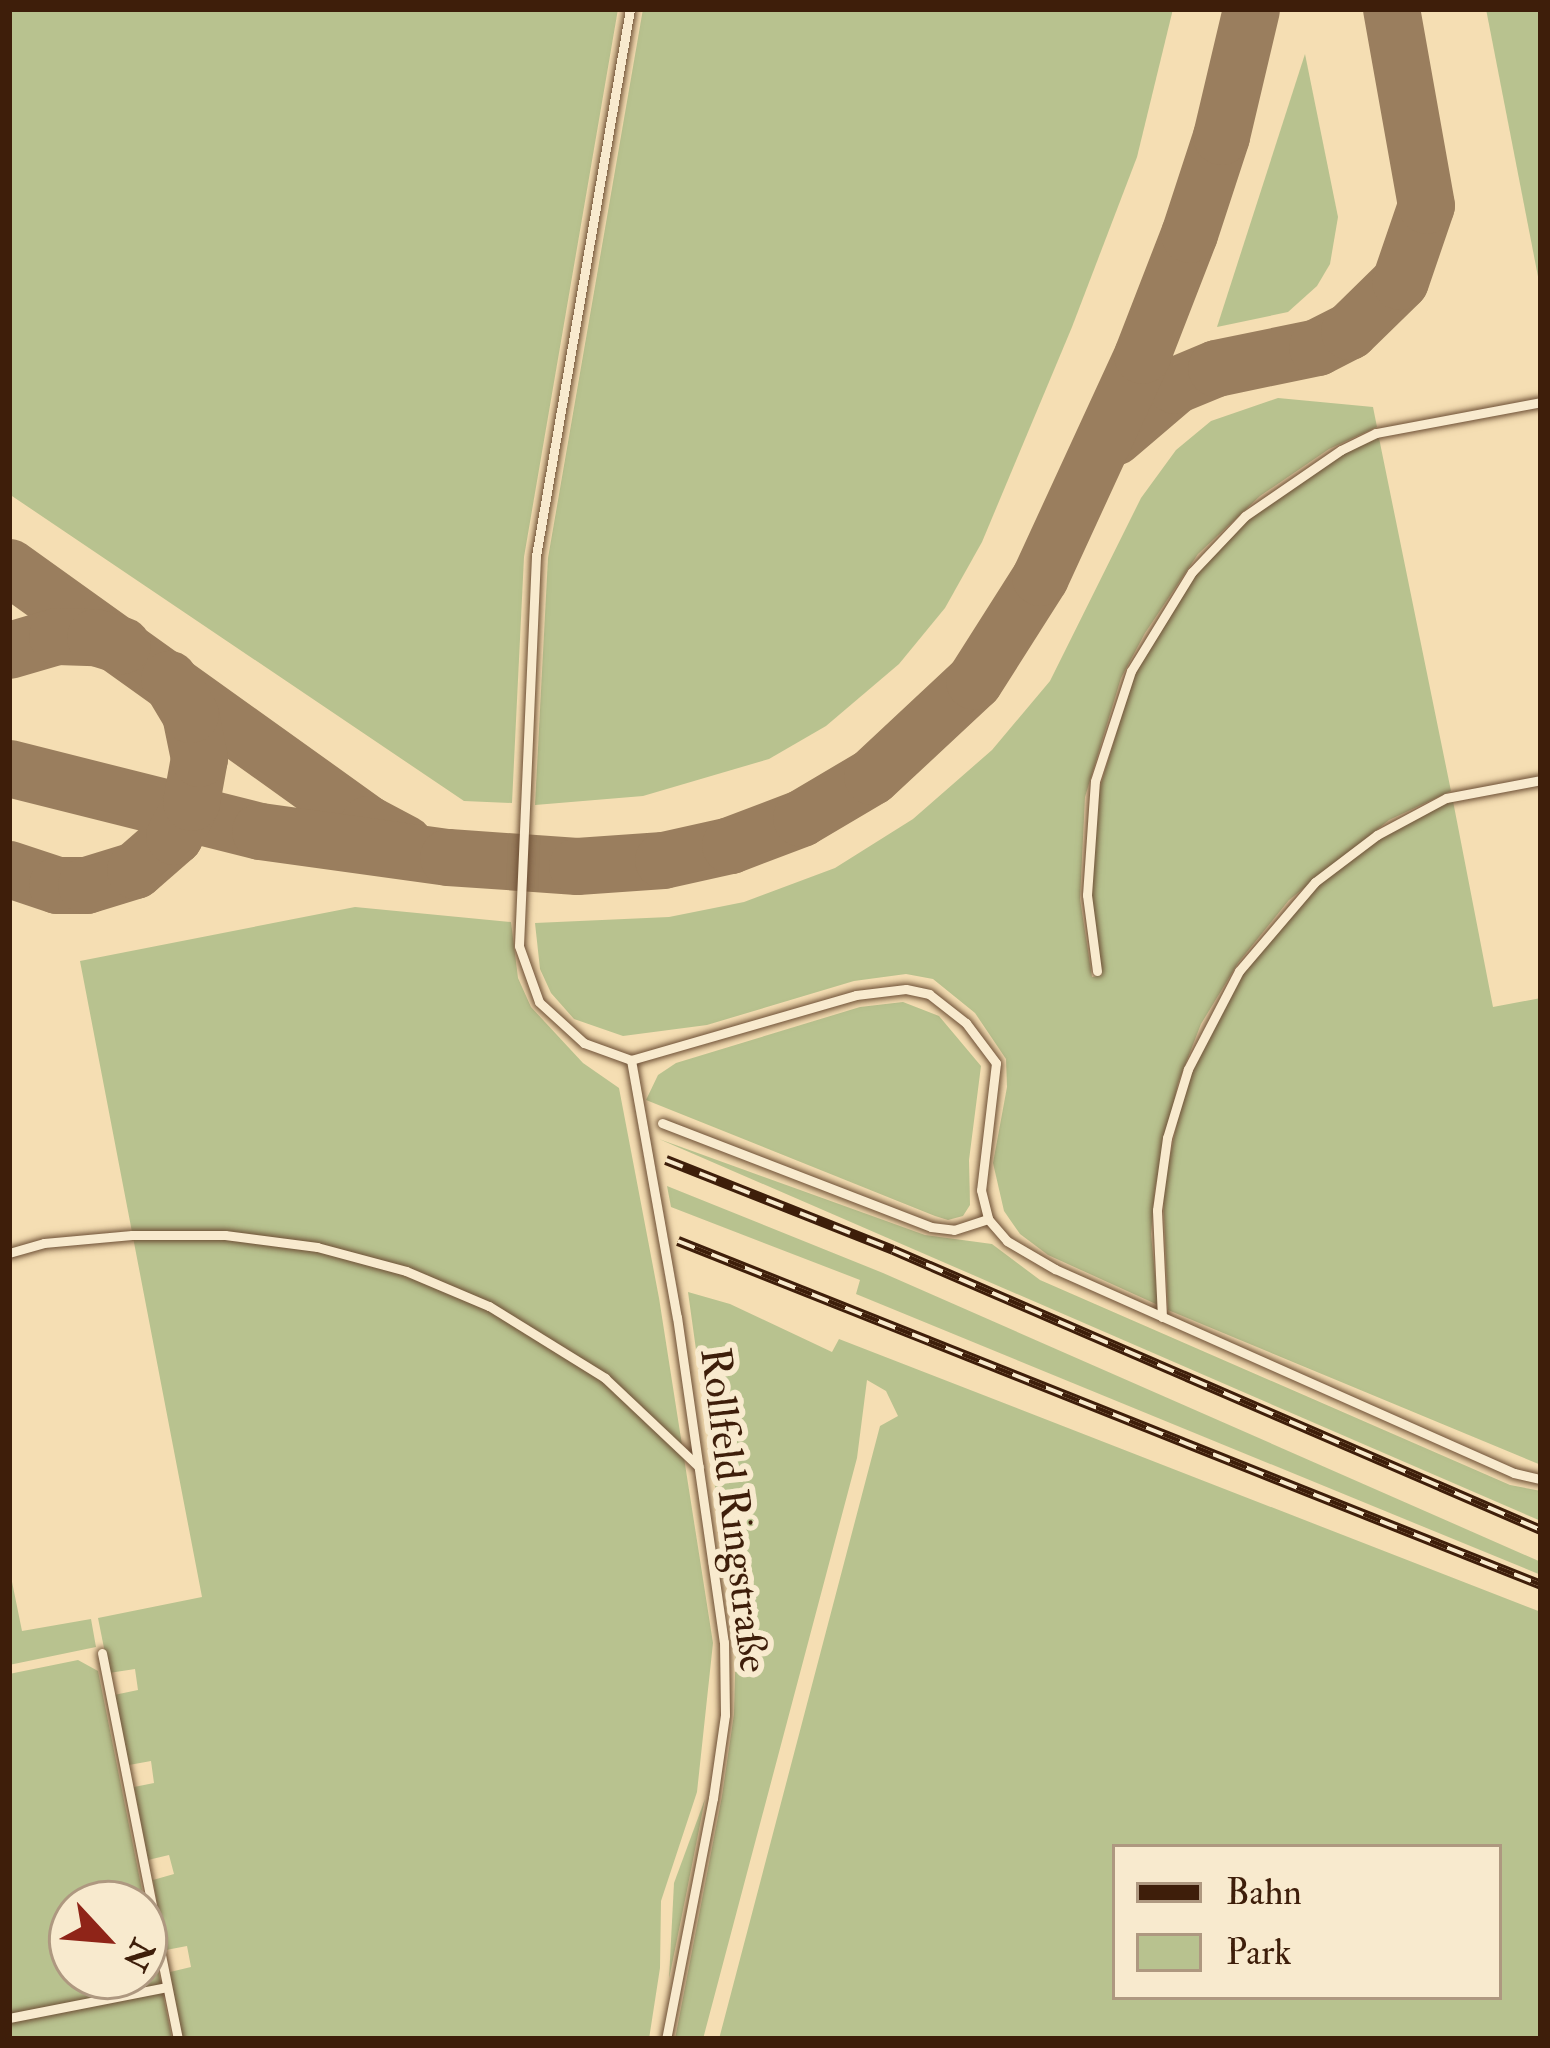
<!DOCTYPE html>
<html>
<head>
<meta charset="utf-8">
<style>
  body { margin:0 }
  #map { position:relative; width:1550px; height:2048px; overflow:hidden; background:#f5deb3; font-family:"IM FELL Double Pica",serif }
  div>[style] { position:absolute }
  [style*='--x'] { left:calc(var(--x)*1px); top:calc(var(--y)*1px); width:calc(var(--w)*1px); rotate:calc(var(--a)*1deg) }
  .green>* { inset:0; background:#b8c28f }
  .taxiway>* { height:57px; margin:-28.5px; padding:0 28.5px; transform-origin:28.5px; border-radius:28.5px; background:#9a7e5e }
  .roads { filter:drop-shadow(0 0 3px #6c4e34) drop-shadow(0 0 3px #6c4e34) }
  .lane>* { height:9px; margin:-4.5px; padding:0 4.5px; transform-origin:4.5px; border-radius:4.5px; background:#f8eace }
  .rail>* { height:10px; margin-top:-5px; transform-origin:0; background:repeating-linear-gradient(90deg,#f8eace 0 18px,#3e1e0a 0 36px); box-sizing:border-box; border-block:3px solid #3e1e0a }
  span { translate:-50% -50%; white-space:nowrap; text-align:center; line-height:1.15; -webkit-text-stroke:12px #f8eace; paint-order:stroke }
  .street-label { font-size:42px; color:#3e1e0a }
  .frame { position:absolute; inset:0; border:12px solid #3e1e0a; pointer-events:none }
  .legend { position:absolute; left:1112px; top:1844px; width:390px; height:156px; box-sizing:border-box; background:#f8eace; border:3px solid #ae9880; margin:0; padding:15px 21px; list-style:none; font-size:36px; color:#3e1e0a }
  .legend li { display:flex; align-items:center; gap:24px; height:60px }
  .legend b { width:60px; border:3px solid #ae9880 }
  .north { position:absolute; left:48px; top:1880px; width:120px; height:120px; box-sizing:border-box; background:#f8eace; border:3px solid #ae9880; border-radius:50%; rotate:116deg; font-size:33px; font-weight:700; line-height:48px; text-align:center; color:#3e1e0a }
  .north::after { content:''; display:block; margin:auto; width:42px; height:54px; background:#8f2418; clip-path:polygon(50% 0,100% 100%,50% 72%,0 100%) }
</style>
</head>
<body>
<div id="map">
  <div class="green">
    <div style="clip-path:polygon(9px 9px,618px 9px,524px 557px,512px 803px,464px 801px,9px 494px)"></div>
    <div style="clip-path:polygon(643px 9px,1173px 9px,1137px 157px,1072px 327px,982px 542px,945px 608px,899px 664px,826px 726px,769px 759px,643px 796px,535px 805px,548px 558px)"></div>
    <div style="clip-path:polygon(1486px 9px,1541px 9px,1541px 292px)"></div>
    <div style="clip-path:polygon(1305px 54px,1338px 217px,1330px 264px,1317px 286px,1288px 312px,1217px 327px)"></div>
    <div style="clip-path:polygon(1278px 398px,1373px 407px,1377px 427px,1329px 449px,1260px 496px,1198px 554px,1145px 633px,1121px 678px,1085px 797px,1080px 899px,1092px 977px,1102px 975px,1091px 898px,1097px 797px,1133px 679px,1153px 636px,1178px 596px,1235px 530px,1334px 457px,1379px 438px,1451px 791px,1389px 820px,1289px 900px,1238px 963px,1201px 1024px,1178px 1083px,1155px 1188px,1151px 1234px,1158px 1305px,1048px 1255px,1020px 1234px,1004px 1211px,993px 1163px,1007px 1087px,1006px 1059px,975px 1013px,933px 979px,906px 974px,854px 981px,707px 1025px,623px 1036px,574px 1019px,551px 993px,540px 969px,535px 923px,669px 917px,744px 902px,835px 868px,913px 819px,992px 750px,1050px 681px,1141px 498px,1176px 450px,1211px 421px)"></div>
    <div style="clip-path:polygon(1453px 801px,1493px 1007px,1541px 998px,1541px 1465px,1168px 1310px,1163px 1190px,1185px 1085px,1209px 1027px,1245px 967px,1294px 906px,1338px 865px,1393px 828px)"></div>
    <div style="clip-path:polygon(355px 907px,511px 922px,518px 978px,531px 1007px,583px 1063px,619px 1088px,659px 1298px,713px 1643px,697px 1792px,661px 1901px,660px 1968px,649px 2039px,182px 2039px,170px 1972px,191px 1967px,187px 1946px,166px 1950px,153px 1880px,174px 1874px,169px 1855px,148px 1860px,134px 1787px,154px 1783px,151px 1761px,129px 1765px,114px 1695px,138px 1690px,135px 1669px,109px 1673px,98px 1618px,202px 1597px,80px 961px)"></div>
    <div style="clip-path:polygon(903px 1002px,939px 1016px,981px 1066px,969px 1160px,970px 1205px,963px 1216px,948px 1220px,935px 1216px,646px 1100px,658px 1075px,676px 1063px,860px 1007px)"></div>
    <div style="clip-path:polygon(659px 1139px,925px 1235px,992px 1244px,1040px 1280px,1510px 1485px,1541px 1491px,1541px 1521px)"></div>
    <div style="clip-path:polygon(667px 1186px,883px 1273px,1541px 1562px,1541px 1575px,856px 1294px,860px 1280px,671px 1207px)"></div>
    <div style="clip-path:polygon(evenodd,688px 1292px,730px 1304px,832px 1352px,839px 1339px,1541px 1612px,1541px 2039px,719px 2039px,880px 1426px,898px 1416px,886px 1391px,867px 1380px,857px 1458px,703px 2039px,675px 2039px,722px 1796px,734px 1714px,736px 1638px,688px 1292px,1115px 1847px,1499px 1847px,1499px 1997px,1115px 1997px,1115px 1847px)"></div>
    <div style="clip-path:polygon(9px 1567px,22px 1631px,91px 1619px,96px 1647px,9px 1665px)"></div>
    <div style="clip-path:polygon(evenodd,78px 1660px,98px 1671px,172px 2039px,9px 2039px,9px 1674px,78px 1660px,72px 1904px,144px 1904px,144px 1976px,72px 1976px,72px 1904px)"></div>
    <div style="clip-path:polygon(705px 1799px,686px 1895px,669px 1979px,674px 1883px)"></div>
  </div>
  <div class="taxiway">
    <div style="--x:1114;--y:437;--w:80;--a:-40.4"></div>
    <div style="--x:1175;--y:385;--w:44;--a:-22.5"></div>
    <div style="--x:1216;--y:368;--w:103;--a:-11.7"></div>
    <div style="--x:1317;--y:347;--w:36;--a:-27"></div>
    <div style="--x:1349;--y:331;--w:71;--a:-44.4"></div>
    <div style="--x:1400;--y:281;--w:80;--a:-71.1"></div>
    <div style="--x:1426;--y:205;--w:199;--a:-100.1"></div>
    <div style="--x:9;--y:567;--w:442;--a:35.6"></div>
    <div style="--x:368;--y:824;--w:41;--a:27.8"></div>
    <div style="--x:9;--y:650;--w:50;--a:-16.3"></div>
    <div style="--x:57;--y:636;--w:38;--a:2"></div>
    <div style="--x:95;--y:637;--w:28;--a:17"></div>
    <div style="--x:9;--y:768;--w:259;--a:14.1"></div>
    <div style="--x:260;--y:831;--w:190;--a:7.9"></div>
    <div style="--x:448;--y:857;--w:129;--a:4"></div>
    <div style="--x:577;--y:866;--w:86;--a:-4"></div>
    <div style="--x:663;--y:860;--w:69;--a:-12.6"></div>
    <div style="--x:730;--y:845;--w:76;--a:-20.8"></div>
    <div style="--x:801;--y:818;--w:82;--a:-30.6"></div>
    <div style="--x:872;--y:776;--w:139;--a:-43"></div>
    <div style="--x:974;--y:681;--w:123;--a:-57.6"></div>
    <div style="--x:1040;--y:577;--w:244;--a:-65.3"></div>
    <div style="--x:1142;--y:355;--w:130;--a:-68.8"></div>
    <div style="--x:1189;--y:234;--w:103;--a:-71.9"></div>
    <div style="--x:1221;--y:136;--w:130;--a:-76.7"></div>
    <div style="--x:9;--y:869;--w:51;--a:18.4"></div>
    <div style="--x:57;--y:885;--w:29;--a:0"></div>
    <div style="--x:86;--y:885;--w:51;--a:-17"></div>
    <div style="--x:135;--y:870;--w:52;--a:-41.1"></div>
    <div style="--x:174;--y:836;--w:38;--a:-63"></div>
    <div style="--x:191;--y:802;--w:45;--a:-79.7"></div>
    <div style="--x:199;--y:758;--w:45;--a:-101.6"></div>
    <div style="--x:190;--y:714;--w:41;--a:-121"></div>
  </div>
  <div class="roads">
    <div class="lane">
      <div style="--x:630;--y:9;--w:555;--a:99.75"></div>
      <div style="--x:536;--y:556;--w:390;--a:92.5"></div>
      <div style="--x:519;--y:946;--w:59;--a:70.3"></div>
      <div style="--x:539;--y:1002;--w:61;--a:42.3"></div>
      <div style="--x:584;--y:1043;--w:50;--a:19.9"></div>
      <div style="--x:631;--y:1060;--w:234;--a:-16.1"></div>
      <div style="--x:856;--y:995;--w:50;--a:-6.8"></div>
      <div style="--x:906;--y:989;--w:24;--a:12"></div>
      <div style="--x:929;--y:994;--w:47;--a:38.1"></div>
      <div style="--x:966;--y:1023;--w:50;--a:53.1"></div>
      <div style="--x:996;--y:1063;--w:128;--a:96.7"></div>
      <div style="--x:981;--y:1190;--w:30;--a:76"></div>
      <div style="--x:988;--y:1219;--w:29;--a:49"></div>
      <div style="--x:1007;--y:1241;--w:56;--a:30.3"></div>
      <div style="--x:1055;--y:1269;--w:502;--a:23.96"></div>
      <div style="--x:1514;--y:1473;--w:28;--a:13"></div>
      <div style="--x:1097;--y:971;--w:77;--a:-97.5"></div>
      <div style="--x:1087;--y:895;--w:114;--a:-86"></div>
      <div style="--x:1095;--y:781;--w:116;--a:-71.9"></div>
      <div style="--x:1131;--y:671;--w:116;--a:-58.4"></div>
      <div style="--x:1192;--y:572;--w:77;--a:-46.6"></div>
      <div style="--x:1245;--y:516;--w:116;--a:-34.5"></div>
      <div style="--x:1341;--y:450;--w:39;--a:-26"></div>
      <div style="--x:1376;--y:433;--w:168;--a:-10.6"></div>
      <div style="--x:631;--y:1060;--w:261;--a:79.9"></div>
      <div style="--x:677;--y:1317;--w:328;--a:81.8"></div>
      <div style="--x:724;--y:1642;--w:73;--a:89.2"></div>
      <div style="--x:725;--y:1715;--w:84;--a:98.2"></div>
      <div style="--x:713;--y:1798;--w:246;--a:101"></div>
      <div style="--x:662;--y:1123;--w:288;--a:21.1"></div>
      <div style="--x:931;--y:1227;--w:23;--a:7"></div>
      <div style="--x:954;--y:1230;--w:36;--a:-18"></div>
      <div style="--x:9;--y:1253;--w:36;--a:-16"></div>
      <div style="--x:44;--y:1243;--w:88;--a:-5.2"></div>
      <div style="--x:132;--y:1235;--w:93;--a:0"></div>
      <div style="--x:225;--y:1235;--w:93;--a:7.4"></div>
      <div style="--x:317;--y:1247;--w:92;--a:15.1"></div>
      <div style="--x:406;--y:1271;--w:90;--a:22.9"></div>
      <div style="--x:489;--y:1306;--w:137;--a:31.8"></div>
      <div style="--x:605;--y:1378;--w:129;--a:43.4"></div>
      <div style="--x:1162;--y:1317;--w:107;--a:-92.7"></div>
      <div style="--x:1157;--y:1210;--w:73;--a:-82.1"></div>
      <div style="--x:1167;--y:1138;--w:72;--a:-73.1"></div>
      <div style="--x:1188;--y:1069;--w:110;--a:-62.5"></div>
      <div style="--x:1239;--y:971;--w:117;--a:-49.5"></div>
      <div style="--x:1315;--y:882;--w:78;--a:-37.2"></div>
      <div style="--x:1377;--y:835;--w:78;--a:-28.2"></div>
      <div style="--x:1446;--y:798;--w:97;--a:-10.7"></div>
      <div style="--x:102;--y:1653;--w:268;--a:78.8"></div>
      <div style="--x:154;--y:1916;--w:10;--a:169"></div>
      <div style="--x:144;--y:1938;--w:13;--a:-13"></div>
      <div style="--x:157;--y:1935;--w:106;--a:78.6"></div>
      <div style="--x:9;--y:2018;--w:161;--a:-11.1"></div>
    </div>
  </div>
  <div class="rail">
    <div style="--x:666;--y:1160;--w:244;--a:21.6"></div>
    <div style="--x:893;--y:1250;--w:706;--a:23.37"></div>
    <div style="--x:678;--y:1241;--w:929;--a:21.73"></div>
  </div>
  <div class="street-label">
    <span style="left:734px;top:1510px;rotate:83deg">Rollfeld Ringstraße</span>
  </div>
  <div class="frame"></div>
  <ul class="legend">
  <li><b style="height:15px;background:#3e1e0a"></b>Bahn</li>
  <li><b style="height:33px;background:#b8c28f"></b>Park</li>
  </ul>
  <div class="north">N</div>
</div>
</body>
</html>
